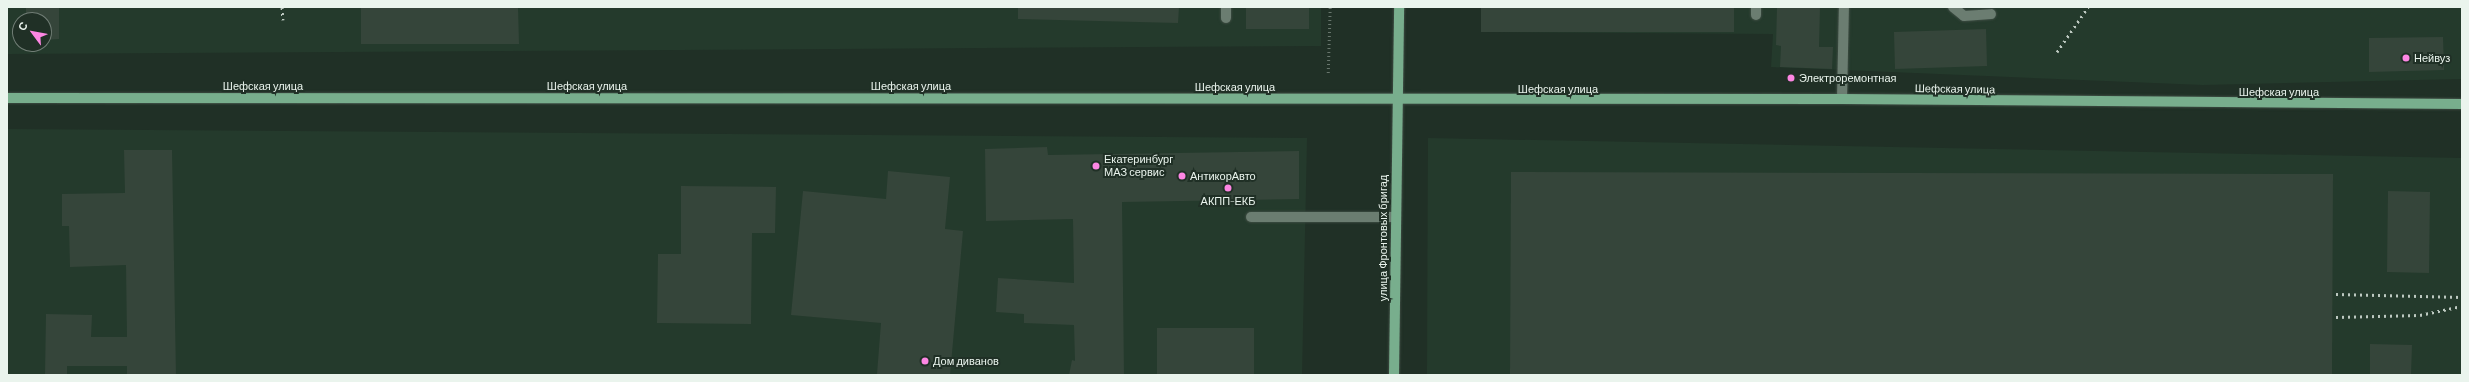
<!DOCTYPE html>
<html>
<head>
<meta charset="utf-8">
<style>
  body { margin:0 }
  #map { position:relative; width:2469px; height:382px; overflow:hidden; background:#203026; font-family:Barlow,sans-serif }
  div>[style] { position:absolute }
  [style*='--x'] { left:calc(var(--x)*1px); top:calc(var(--y)*1px); width:calc(var(--w)*1px); rotate:calc(var(--a)*1deg) }
  .built>* { inset:0; background:#243a2c }
  .building>* { inset:0; background:#35453a }
  .path>* { height:2.5px; margin-top:-1.25px; transform-origin:0; background:repeating-linear-gradient(90deg,#68766d 0 1px,transparent 0 4px) }
  .roads { filter:drop-shadow(0 0 1px #3f4d44) drop-shadow(0 0 1px #3f4d44) }
  .minor>* { height:10px; margin:-5px; padding:0 5px; transform-origin:5px; border-radius:5px; background:#6b7d71 }
  .major>* { height:10px; margin:-5px; padding:0 5px; transform-origin:5px; border-radius:5px; background:#78ae8d }
  .rail>* { height:3px; margin-top:-1.5px; transform-origin:0; background:repeating-linear-gradient(90deg,#bdc9c1 0 2px,transparent 0 6px) }
  .dots>* { width:11px; height:11px; translate:-50% -50%; box-sizing:border-box; border:2px solid #203026; border-radius:50% }
  span { translate:-50% -50%; white-space:nowrap; text-align:center; line-height:1.15; -webkit-text-stroke:4px #203026; paint-order:stroke }
  .poi-label { font-size:11px; color:#eaf4ed }
  .left { translate:0 -50%; text-align:left }
  .street-label { font-size:11px; color:#eaf4ed }
  .frame { position:absolute; inset:0; border:8px solid #eaf4ed; pointer-events:none }
  .north { position:absolute; left:12px; top:12px; width:40px; height:40px; box-sizing:border-box; background:#203026; border:1px solid #717e76; border-radius:50%; rotate:302deg; font-size:11px; font-weight:700; line-height:16px; text-align:center; color:#eaf4ed }
  .north::after { content:''; display:block; margin:auto; width:14px; height:18px; background:#fd86e3; clip-path:polygon(50% 0,100% 100%,50% 72%,0 100%) }
</style>
</head>
<body>
<div id="map">
  <div class="built">
    <div style="clip-path:polygon(evenodd,7px 7px,1321px 7px,1321px 46px,7px 54px,7px 7px,20px 20px,44px 20px,44px 44px,20px 44px,20px 20px)"></div>
    <div style="clip-path:polygon(1481px 7px,2462px 7px,2462px 79px,2203px 85px,1771px 67px,1773px 34px,1481px 32px)"></div>
    <div style="clip-path:polygon(7px 129px,1307px 138px,1302px 375px,7px 375px)"></div>
    <div style="clip-path:polygon(1428px 138px,2462px 158px,2462px 375px,1427px 375px)"></div>
  </div>
  <div class="building">
    <div style="clip-path:polygon(26px 7px,59px 7px,59px 39px,44px 40px,44px 20px,26px 20px)"></div>
    <div style="clip-path:polygon(361px 7px,518px 7px,519px 44px,361px 44px)"></div>
    <div style="clip-path:polygon(1018px 7px,1179px 7px,1178px 23px,1018px 19px)"></div>
    <div style="clip-path:polygon(1246px 7px,1309px 7px,1309px 29px,1246px 29px)"></div>
    <div style="clip-path:polygon(1481px 7px,1734px 7px,1734px 32px,1481px 32px)"></div>
    <div style="clip-path:polygon(1777px 7px,1820px 7px,1819px 47px,1833px 47px,1832px 69px,1780px 67px,1781px 46px,1776px 45px)"></div>
    <div style="clip-path:polygon(1986px 29px,1987px 66px,1895px 69px,1894px 32px)"></div>
    <div style="clip-path:polygon(2443px 37px,2444px 70px,2369px 72px,2369px 38px)"></div>
    <div style="clip-path:polygon(1047px 147px,1048px 155px,1299px 151px,1299px 199px,1122px 202px,1124px 375px,1069px 375px,1072px 360px,1075px 361px,1074px 325px,1024px 323px,1024px 314px,996px 312px,998px 278px,1074px 283px,1073px 219px,986px 221px,985px 149px)"></div>
    <div style="clip-path:polygon(124px 150px,172px 150px,176px 375px,127px 375px,127px 366px,67px 366px,67px 375px,45px 375px,46px 314px,92px 315px,91px 337px,127px 337px,126px 265px,70px 267px,69px 226px,62px 226px,62px 194px,125px 193px)"></div>
    <div style="clip-path:polygon(888px 171px,950px 177px,945px 229px,963px 231px,950px 375px,877px 374px,881px 323px,791px 315px,803px 191px,886px 199px)"></div>
    <div style="clip-path:polygon(1511px 172px,2333px 174px,2332px 375px,1510px 375px)"></div>
    <div style="clip-path:polygon(681px 186px,776px 187px,775px 233px,752px 233px,751px 324px,657px 323px,658px 254px,681px 254px)"></div>
    <div style="clip-path:polygon(2388px 191px,2430px 192px,2429px 273px,2387px 272px)"></div>
    <div style="clip-path:polygon(1157px 328px,1254px 328px,1254px 375px,1157px 375px)"></div>
    <div style="clip-path:polygon(2370px 344px,2412px 345px,2411px 375px,2370px 375px)"></div>
  </div>
  <div class="path">
    <div style="--x:1328;--y:73;--w:66;--a:-88.3"></div>
  </div>
  <div class="roads">
    <div class="minor">
      <div style="--x:1953;--y:7;--w:14;--a:39"></div>
      <div style="--x:1964;--y:16;--w:27;--a:-4"></div>
      <div style="--x:1756;--y:15;--w:8;--a:-90"></div>
      <div style="--x:1226;--y:18;--w:11;--a:-90"></div>
      <div style="--x:1842;--y:99;--w:92;--a:-88.8"></div>
      <div style="--x:1251;--y:217;--w:144;--a:0"></div>
    </div>
    <div class="major">
      <div style="--x:7;--y:98;--w:1835;--a:0.03"></div>
      <div style="--x:1842;--y:99;--w:620;--a:0.46"></div>
      <div style="--x:1394;--y:375;--w:368;--a:-89.2"></div>
    </div>
  </div>
  <div class="rail">
    <div style="--x:282;--y:7;--w:13;--a:86"></div>
    <div style="--x:2057;--y:52;--w:55;--a:-55.4"></div>
    <div style="--x:2336;--y:294;--w:126;--a:1.4"></div>
    <div style="--x:2336;--y:317;--w:84;--a:-1.4"></div>
    <div style="--x:2420;--y:315;--w:43;--a:-12.1"></div>
  </div>
  <div class="dots">
    <div style="left:2406px;top:58px;background:#fd86e3"></div>
    <div style="left:1791px;top:78px;background:#fd86e3"></div>
    <div style="left:1096px;top:166px;background:#fd86e3"></div>
    <div style="left:1182px;top:176px;background:#fd86e3"></div>
    <div style="left:1228px;top:188px;background:#fd86e3"></div>
    <div style="left:925px;top:361px;background:#fd86e3"></div>
  </div>
  <div class="poi-label">
    <span class="left" style="left:2414px;top:58px">Нейвуз</span>
    <span class="left" style="left:1799px;top:78px">Электроремонтная</span>
    <span class="left" style="left:1104px;top:166px">Екатеринбург<br>МАЗ сервис</span>
    <span class="left" style="left:1190px;top:176px">АнтикорАвто</span>
    <span style="left:1228px;top:201px">АКПП-ЕКБ</span>
    <span class="left" style="left:933px;top:361px">Дом диванов</span>
  </div>
  <div class="street-label">
    <span style="left:263px;top:86px">Шефская улица</span>
    <span style="left:587px;top:86px">Шефская улица</span>
    <span style="left:911px;top:86px">Шефская улица</span>
    <span style="left:1235px;top:87px">Шефская улица</span>
    <span style="left:1558px;top:89px">Шефская улица</span>
    <span style="left:1955px;top:89px;rotate:1deg">Шефская улица</span>
    <span style="left:2279px;top:92px">Шефская улица</span>
    <span style="left:1383px;top:238px;rotate:-90deg">улица Фронтовых бригад</span>
  </div>
  <div class="frame"></div>
  <div class="north">С</div>
</div>
</body>
</html>
